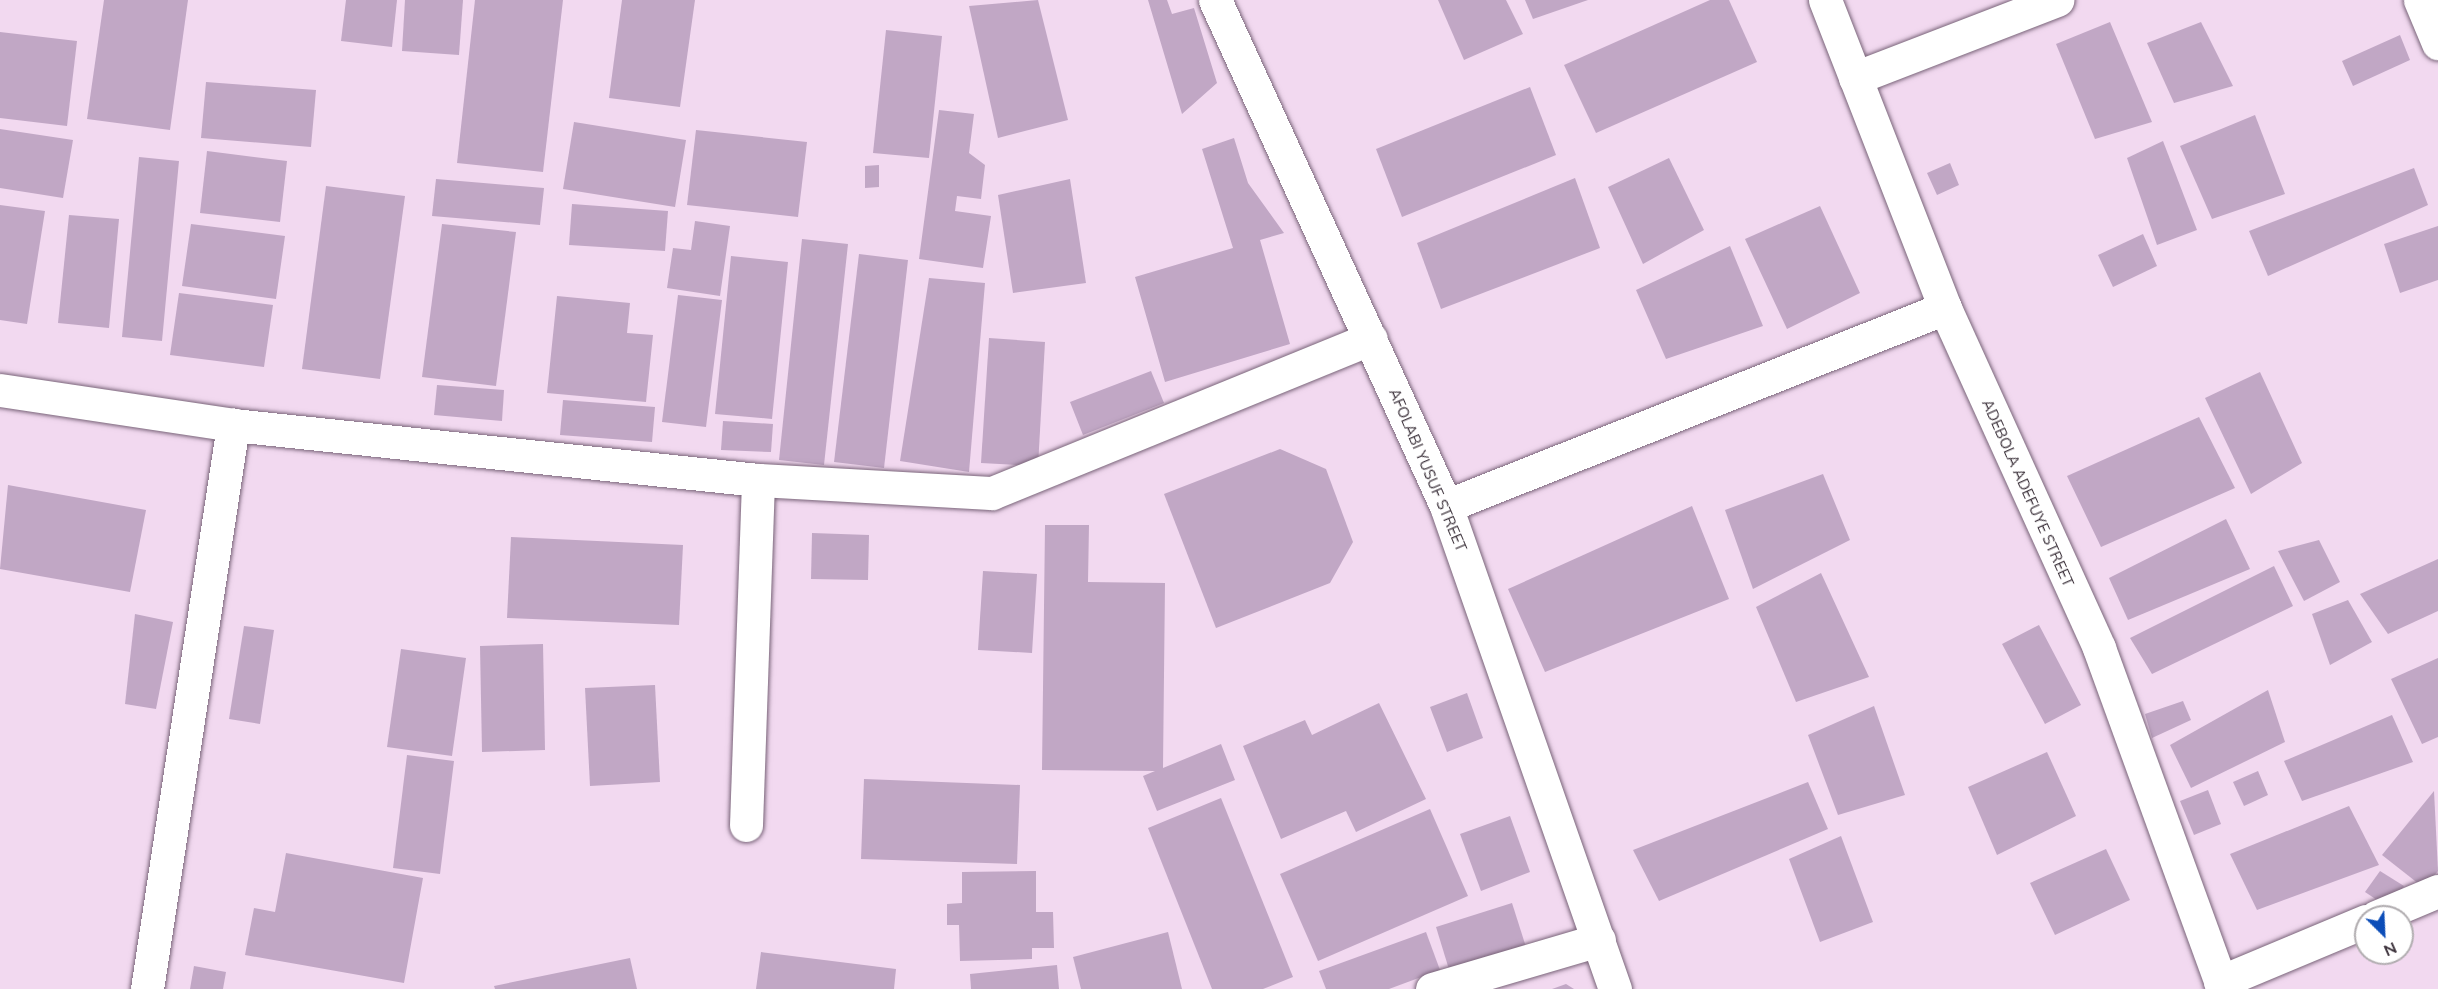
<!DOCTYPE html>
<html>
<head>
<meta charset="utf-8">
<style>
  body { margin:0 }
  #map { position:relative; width:2438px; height:989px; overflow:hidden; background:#f2d9f0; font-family:Mulish,sans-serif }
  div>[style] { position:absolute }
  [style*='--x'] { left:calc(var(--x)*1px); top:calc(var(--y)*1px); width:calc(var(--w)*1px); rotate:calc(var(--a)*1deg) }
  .building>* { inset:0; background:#c1a7c5 }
  .roads { filter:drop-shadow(0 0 2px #796479) drop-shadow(0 0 2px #796479) }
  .street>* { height:33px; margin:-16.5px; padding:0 16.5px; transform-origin:16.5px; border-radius:16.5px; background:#fff }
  span { translate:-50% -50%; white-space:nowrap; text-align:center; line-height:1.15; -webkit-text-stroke:5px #fff; paint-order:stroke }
  .street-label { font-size:15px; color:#3b313a }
  .north { position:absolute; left:2354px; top:905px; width:60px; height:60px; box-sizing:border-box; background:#fff; border:2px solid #b1adb0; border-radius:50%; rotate:156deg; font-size:16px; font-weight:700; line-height:24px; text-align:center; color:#3b313a }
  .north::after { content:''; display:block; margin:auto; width:21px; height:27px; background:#0c4db8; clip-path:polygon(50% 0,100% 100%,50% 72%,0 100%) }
</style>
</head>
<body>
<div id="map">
  <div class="building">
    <div style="clip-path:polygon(104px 0,188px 0,170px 130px,87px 119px)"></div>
    <div style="clip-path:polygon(346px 0,397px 0,392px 47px,341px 41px)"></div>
    <div style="clip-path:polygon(405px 0,463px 0,459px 55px,402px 51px)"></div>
    <div style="clip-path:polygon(475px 0,563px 0,543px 172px,457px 163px)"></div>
    <div style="clip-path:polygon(622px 0,695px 0,680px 107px,609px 98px)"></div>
    <div style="clip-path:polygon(1038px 0,1068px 120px,998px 138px,969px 6px)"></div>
    <div style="clip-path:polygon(1148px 0,1167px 0,1172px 14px,1194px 8px,1217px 83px,1182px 114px)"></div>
    <div style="clip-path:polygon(1438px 0,1506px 0,1523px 34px,1464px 60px)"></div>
    <div style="clip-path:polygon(1525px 0,1588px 0,1533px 19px)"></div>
    <div style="clip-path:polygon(1710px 0,1729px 0,1757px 62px,1596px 133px,1564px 65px)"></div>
    <div style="clip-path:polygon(2110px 22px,2152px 122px,2095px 139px,2056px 44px)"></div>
    <div style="clip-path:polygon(2201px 22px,2233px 86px,2174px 103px,2147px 43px)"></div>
    <div style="clip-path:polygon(886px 30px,942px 36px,929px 158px,873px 153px)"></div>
    <div style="clip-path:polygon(0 32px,77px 41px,67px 126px,0 118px)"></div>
    <div style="clip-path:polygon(2400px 35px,2410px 60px,2353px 86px,2342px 61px)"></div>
    <div style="clip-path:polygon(206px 82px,316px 90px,311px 147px,201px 138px)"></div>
    <div style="clip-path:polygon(1530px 87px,1556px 155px,1402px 217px,1376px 149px)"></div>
    <div style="clip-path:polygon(939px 110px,974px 114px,969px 153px,985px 165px,981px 199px,957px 196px,955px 211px,991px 216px,983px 268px,919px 259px)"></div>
    <div style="clip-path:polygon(2255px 115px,2285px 194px,2212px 219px,2180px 146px)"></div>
    <div style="clip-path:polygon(574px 122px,686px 140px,675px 207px,563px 189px)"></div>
    <div style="clip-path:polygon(0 129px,73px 140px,63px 198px,0 188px)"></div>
    <div style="clip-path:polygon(696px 130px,807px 142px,798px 217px,687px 205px)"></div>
    <div style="clip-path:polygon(1234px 138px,1248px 183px,1284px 233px,1260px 240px,1290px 344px,1165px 382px,1135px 277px,1233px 248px,1202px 149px)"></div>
    <div style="clip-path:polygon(2163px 141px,2197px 230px,2157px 245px,2127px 158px)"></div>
    <div style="clip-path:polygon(207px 151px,287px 161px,280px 222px,200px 213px)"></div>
    <div style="clip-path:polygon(139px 157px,179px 161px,162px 341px,122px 337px)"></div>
    <div style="clip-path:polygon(1669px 158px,1704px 230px,1643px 264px,1608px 187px)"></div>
    <div style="clip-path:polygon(1950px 163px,1959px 185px,1937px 195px,1927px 173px)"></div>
    <div style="clip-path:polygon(879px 165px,879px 187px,865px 188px,865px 166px)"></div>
    <div style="clip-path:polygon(2414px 168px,2428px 205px,2268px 276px,2249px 231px)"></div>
    <div style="clip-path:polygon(1575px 178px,1600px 248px,1441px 309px,1417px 243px)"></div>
    <div style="clip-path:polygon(436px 179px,544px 188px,540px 225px,432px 216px)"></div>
    <div style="clip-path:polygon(1070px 179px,1086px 283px,1013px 293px,998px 195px)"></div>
    <div style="clip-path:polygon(326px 186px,405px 196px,380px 379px,302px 369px)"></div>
    <div style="clip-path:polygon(572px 204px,668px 211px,665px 251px,569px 245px)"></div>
    <div style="clip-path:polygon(0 205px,45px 211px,27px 324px,0 320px)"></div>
    <div style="clip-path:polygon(1820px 206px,1860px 293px,1787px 329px,1745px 239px)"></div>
    <div style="clip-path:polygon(69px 215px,119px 219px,109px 328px,58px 323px)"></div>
    <div style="clip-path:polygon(695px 221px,730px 226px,720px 296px,667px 288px,673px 248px,691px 250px)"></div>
    <div style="clip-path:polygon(191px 224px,285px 236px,276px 299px,182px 286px)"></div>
    <div style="clip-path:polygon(442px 224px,516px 232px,496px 386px,422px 377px)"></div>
    <div style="clip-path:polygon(2438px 226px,2438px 280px,2400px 293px,2384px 244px)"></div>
    <div style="clip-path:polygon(2143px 234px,2157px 266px,2113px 287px,2098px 255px)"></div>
    <div style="clip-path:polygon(802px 239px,848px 244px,824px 465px,779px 460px)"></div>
    <div style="clip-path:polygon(1730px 246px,1763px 326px,1666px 359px,1636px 290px)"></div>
    <div style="clip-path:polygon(859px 254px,908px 260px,884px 468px,834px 462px)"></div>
    <div style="clip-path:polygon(731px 256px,788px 262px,772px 419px,715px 414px)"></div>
    <div style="clip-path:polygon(929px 278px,985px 283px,969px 472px,900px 461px)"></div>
    <div style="clip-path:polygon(179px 293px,273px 305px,264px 367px,170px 355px)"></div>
    <div style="clip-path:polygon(678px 295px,722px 300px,706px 427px,662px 422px)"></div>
    <div style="clip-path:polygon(557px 296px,630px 303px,627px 333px,653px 335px,646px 402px,547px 393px)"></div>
    <div style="clip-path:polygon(989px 338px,1045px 342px,1038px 466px,981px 463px)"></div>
    <div style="clip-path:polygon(1151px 371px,1164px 403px,1083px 435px,1070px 402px)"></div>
    <div style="clip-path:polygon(2260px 372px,2302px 463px,2251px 494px,2205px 398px)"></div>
    <div style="clip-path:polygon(437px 385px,504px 390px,502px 421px,434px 415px)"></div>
    <div style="clip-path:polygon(563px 400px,655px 407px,652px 442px,560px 435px)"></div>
    <div style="clip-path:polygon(2199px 417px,2235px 488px,2101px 547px,2067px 476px)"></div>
    <div style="clip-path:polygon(723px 421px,773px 424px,771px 452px,721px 450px)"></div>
    <div style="clip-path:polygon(1280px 449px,1326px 469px,1353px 542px,1330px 583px,1216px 628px,1164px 494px)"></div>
    <div style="clip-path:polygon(1823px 474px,1850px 540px,1753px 589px,1725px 510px)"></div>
    <div style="clip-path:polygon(8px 485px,146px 510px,130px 592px,0 569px)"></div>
    <div style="clip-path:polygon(1692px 506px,1729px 599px,1545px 672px,1508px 589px)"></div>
    <div style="clip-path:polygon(2226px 519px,2250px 569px,2128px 620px,2109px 578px)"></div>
    <div style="clip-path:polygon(1045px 525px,1089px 525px,1088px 582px,1165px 583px,1163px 768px,1221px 744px,1235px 780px,1157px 811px,1143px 776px,1155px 771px,1042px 770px)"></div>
    <div style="clip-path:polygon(812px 533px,869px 535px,868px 580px,811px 579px)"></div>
    <div style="clip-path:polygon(511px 537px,683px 545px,679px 625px,507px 618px)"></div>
    <div style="clip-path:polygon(2319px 540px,2340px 582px,2304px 601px,2278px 551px)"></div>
    <div style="clip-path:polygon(2438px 559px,2438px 611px,2388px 634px,2360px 594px)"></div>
    <div style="clip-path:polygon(2274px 566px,2293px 606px,2152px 674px,2130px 638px)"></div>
    <div style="clip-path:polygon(983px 571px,1037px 574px,1032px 653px,978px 650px)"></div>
    <div style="clip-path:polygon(1821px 573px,1869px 677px,1796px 702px,1756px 607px)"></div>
    <div style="clip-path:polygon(2348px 600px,2372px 642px,2330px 665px,2312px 614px)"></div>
    <div style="clip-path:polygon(135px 614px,173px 622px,156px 709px,125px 704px)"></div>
    <div style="clip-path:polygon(2039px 625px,2081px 705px,2045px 724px,2002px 644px)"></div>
    <div style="clip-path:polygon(244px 626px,274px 630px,260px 724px,229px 719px)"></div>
    <div style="clip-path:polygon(543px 644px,545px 750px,482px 752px,480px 646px)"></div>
    <div style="clip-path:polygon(401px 649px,466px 658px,452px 756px,387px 747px)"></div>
    <div style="clip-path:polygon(2438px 658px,2438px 737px,2422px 744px,2391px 679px)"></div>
    <div style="clip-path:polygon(655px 685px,660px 782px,590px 786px,585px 688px)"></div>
    <div style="clip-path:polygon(2268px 690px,2285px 742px,2191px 788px,2170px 745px)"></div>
    <div style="clip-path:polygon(1467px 693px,1483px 738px,1447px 752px,1430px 707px)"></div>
    <div style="clip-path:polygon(2183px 701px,2191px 720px,2152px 738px,2145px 714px)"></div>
    <div style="clip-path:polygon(1379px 703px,1426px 799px,1356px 832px,1346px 811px,1281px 839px,1243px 746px,1305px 720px,1312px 735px)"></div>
    <div style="clip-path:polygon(1874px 706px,1905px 795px,1838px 815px,1808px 735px)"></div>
    <div style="clip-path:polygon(2392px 715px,2413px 762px,2302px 801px,2284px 761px)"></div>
    <div style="clip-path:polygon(2047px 752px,2076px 816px,1997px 855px,1968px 787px)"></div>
    <div style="clip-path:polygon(407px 755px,454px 761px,440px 874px,393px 868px)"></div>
    <div style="clip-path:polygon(2258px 771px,2268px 795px,2244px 806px,2233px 782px)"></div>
    <div style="clip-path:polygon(864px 779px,1020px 785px,1017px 864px,861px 859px)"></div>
    <div style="clip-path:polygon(1808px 782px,1828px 829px,1659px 901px,1633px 850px)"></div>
    <div style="clip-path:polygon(2208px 790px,2221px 824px,2194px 835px,2180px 801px)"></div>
    <div style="clip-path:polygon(2434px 791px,2438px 871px,2424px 888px,2382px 855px)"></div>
    <div style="clip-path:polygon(1221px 798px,1293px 977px,1263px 989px,1212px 989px,1148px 828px)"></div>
    <div style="clip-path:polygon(2349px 806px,2379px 865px,2257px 910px,2230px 854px)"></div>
    <div style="clip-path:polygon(1430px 809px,1468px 896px,1318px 961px,1280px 874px)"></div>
    <div style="clip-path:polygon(1510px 816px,1530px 872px,1481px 891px,1460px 834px)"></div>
    <div style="clip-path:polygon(1841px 836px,1873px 922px,1820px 942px,1789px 859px)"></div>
    <div style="clip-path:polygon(2106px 849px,2130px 900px,2055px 935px,2030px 883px)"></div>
    <div style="clip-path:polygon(286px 853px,423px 878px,404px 983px,245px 955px,254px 908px,275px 912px)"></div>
    <div style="clip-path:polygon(1036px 871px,1036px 912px,1053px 912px,1054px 948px,1032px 948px,1032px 959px,960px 961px,959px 925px,947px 925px,947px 904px,962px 903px,962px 872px)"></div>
    <div style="clip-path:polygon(2380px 871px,2404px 886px,2389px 908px,2365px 892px)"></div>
    <div style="clip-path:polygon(1512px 903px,1532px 966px,1455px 989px,1436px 927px)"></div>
    <div style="clip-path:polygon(1168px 932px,1182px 989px,1081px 989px,1073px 957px)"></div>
    <div style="clip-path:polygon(1426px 932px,1440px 970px,1389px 989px,1326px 989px,1319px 971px)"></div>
    <div style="clip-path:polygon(761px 952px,896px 969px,894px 989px,756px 989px)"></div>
    <div style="clip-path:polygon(630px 958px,637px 989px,495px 989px,494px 986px)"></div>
    <div style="clip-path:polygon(1057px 965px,1059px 989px,971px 989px,970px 974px)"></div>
    <div style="clip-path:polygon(194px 966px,226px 972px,223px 989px,190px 989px)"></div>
    <div style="clip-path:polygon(1566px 984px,1574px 989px,1552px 989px)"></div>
  </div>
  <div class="roads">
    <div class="street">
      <div style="--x:1215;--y:0;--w:556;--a:65.46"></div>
      <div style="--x:1446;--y:506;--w:512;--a:70.72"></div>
      <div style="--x:1825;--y:0;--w:331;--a:68.7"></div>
      <div style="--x:1945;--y:308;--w:373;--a:65.6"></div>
      <div style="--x:2099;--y:648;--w:363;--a:70"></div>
      <div style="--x:2420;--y:0;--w:47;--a:67.3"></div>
      <div style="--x:1855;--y:78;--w:217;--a:-21.1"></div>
      <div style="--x:0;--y:390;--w:236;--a:8.5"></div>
      <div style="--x:233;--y:425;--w:528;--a:5.98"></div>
      <div style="--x:758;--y:480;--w:234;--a:3.2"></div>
      <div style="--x:992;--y:493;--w:409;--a:-22.2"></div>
      <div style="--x:1446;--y:506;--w:537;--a:-21.64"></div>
      <div style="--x:746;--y:825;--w:345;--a:-88"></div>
      <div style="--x:2376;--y:917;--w:67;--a:-22.8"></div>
      <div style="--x:2220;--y:982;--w:158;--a:-22.7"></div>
      <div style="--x:147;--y:989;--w:571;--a:-81.33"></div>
      <div style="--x:1432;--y:989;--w:174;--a:-16.4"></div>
    </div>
  </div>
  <div class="street-label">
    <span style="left:1428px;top:470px;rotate:67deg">AFOLABI YUSUF STREET</span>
    <span style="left:2028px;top:493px;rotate:66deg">ADEBOLA ADEFUYE STREET</span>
  </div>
  <div class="north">N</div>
</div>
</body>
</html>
